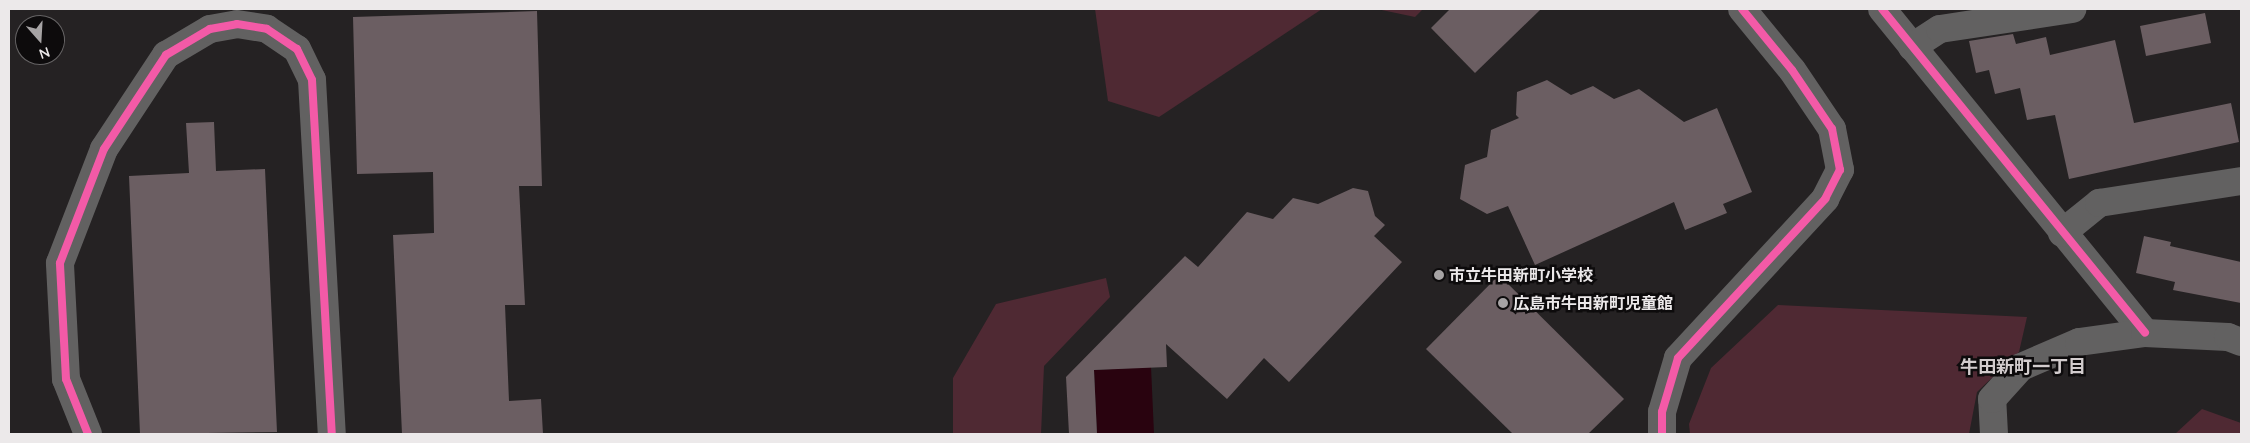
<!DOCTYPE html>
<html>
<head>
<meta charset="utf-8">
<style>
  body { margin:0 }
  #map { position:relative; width:2250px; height:443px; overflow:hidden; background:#252223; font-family:Quicksand,"Noto Sans JP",sans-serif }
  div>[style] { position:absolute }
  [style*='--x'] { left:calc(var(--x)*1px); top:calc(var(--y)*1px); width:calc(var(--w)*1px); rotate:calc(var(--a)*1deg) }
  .green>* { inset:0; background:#4f2933 }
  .water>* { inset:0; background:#29030f }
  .building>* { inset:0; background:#6b5e62 }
  .minor>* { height:28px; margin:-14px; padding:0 14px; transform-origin:14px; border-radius:14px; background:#626161 }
  .tertiary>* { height:28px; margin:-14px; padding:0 14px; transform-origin:14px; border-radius:14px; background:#626161 }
  .cycleway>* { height:8px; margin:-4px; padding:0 4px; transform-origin:4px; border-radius:4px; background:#f35aa7 }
  .dots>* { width:14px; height:14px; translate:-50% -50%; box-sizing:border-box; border:2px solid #0d0b0c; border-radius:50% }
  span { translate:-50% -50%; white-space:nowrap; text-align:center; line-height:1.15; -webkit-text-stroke:5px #0d0b0c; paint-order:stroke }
  .poi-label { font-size:16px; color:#ece9ea; font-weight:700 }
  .left { translate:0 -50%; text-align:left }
  .neighbourhood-label { font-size:18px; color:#d2cccd; font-weight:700 }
  .frame { position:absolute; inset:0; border:10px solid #ece9ea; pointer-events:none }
  .north { position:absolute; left:15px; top:15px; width:50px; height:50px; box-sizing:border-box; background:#0d0b0c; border:1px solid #666465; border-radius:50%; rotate:161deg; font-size:14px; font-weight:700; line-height:20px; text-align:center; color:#ece9ea }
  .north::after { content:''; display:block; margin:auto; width:18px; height:22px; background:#a6a3a4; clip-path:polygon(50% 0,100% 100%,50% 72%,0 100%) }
</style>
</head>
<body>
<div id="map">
  <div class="green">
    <div style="clip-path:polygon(1095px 9px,1322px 9px,1159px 117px,1108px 101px)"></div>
    <div style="clip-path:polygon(1377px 9px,1423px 9px,1415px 17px)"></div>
    <div style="clip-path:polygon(1106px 278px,1110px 297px,1044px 366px,1041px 434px,953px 434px,953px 378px,996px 304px)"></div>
    <div style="clip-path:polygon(1778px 305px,2027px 317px,2019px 352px,1977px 392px,1969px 434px,1690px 434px,1689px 424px,1711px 368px)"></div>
    <div style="clip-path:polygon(2202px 409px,2241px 423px,2241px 434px,2175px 434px)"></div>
  </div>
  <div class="water">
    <div style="clip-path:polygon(1151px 367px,1154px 434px,1097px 434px,1094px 370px)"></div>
  </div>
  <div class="building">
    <div style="clip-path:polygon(1450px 9px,1541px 9px,1475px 73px,1431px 28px)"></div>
    <div style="clip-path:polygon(537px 11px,542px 186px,519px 186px,525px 305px,505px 305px,509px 401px,541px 399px,543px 434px,402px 434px,393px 235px,434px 233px,433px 172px,357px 174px,353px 17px)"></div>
    <div style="clip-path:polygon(2205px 13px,2211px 43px,2146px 56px,2140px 26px)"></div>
    <div style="clip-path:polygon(2013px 34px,2016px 44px,2046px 37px,2050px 55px,2115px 40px,2134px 123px,2231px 103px,2239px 142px,2069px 179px,2055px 115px,2027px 120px,2020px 88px,1995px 94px,1989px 70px,1976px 73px,1969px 41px)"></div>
    <div style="clip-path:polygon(1547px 80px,1571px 95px,1593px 86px,1614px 99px,1639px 89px,1684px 122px,1717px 108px,1752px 192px,1723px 204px,1727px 213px,1685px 230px,1674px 202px,1535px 265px,1508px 206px,1487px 214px,1460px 199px,1465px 165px,1487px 157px,1491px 130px,1519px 118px,1516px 115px,1517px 92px)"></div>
    <div style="clip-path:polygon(214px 122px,216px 171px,265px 169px,277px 432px,140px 434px,129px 176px,189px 173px,186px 123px)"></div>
    <div style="clip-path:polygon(1353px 188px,1368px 191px,1375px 216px,1385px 225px,1374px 236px,1402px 262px,1289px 382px,1264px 358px,1227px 399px,1166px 344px,1167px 367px,1094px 370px,1097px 434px,1069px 434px,1066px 377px,1185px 256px,1198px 267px,1247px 212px,1273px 219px,1293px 198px,1318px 204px)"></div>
    <div style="clip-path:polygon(2144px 236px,2171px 242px,2170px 246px,2241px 262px,2241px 303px,2173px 290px,2175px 282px,2136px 273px)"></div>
    <div style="clip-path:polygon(1499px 275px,1624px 399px,1588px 434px,1513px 434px,1426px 349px)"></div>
  </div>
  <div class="minor">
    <div style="--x:1882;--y:9;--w:417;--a:50.9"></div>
    <div style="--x:1912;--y:47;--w:33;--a:-33"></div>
    <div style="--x:1940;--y:29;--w:134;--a:-8.6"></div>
    <div style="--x:2062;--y:233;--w:48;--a:-39"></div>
    <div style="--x:2099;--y:203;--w:144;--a:-8.8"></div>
    <div style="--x:88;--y:434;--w:59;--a:-111.8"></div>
    <div style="--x:66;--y:379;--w:116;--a:-93"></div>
    <div style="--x:60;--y:263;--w:122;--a:-68.9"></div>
    <div style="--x:104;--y:149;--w:113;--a:-56.6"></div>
    <div style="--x:166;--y:55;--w:51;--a:-30.6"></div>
    <div style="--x:210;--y:29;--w:27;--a:-10"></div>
    <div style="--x:237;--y:24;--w:30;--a:9"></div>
    <div style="--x:267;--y:29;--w:36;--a:34"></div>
    <div style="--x:297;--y:49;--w:34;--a:64"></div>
    <div style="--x:1662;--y:434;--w:22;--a:-90"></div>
    <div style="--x:1662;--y:412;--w:56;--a:-73.5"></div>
    <div style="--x:1678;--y:358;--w:217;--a:-47.2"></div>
    <div style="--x:1825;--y:199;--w:33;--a:-63"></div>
    <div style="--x:1840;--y:170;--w:42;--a:-101"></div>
    <div style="--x:1832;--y:129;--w:71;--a:-124.1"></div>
    <div style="--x:1792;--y:70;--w:79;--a:-129.3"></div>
    <div style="--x:1994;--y:434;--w:35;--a:-93"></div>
    <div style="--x:1992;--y:399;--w:43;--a:-47.8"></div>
    <div style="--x:2021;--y:367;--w:63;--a:-23.3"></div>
    <div style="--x:2079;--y:342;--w:67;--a:-7.8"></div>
    <div style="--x:2145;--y:333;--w:83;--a:2.8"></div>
    <div style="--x:2228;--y:337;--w:14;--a:21"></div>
  </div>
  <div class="tertiary">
    <div style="--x:312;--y:80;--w:355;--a:86.8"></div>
  </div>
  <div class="cycleway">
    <div style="--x:1882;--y:9;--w:417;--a:50.9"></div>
    <div style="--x:88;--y:434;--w:59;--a:-111.8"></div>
    <div style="--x:66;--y:379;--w:116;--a:-93"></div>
    <div style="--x:60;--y:263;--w:122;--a:-68.9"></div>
    <div style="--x:104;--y:149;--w:113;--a:-56.6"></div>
    <div style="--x:166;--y:55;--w:51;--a:-30.6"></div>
    <div style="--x:210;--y:29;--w:27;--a:-10"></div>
    <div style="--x:237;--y:24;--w:30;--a:9"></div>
    <div style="--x:267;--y:29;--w:36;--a:34"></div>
    <div style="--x:297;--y:49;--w:34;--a:64"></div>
    <div style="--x:312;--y:80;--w:355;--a:86.8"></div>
    <div style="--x:1662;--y:434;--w:22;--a:-90"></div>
    <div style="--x:1662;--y:412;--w:56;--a:-73.5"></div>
    <div style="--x:1678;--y:358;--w:217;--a:-47.2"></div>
    <div style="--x:1825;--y:199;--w:33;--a:-63"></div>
    <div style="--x:1840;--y:170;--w:42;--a:-101"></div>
    <div style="--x:1832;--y:129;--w:71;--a:-124.1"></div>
    <div style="--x:1792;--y:70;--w:79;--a:-129.3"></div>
  </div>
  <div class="dots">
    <div style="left:1439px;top:275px;background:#a6a3a4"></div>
    <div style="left:1503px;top:303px;background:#a6a3a4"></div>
  </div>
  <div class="poi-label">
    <span class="left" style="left:1449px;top:275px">市立牛田新町小学校</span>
    <span class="left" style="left:1513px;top:303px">広島市牛田新町児童館</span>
  </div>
  <div class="neighbourhood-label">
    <span style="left:2023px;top:367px">牛田新町一丁目</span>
  </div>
  <div class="frame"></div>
  <div class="north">N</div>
</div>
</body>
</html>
